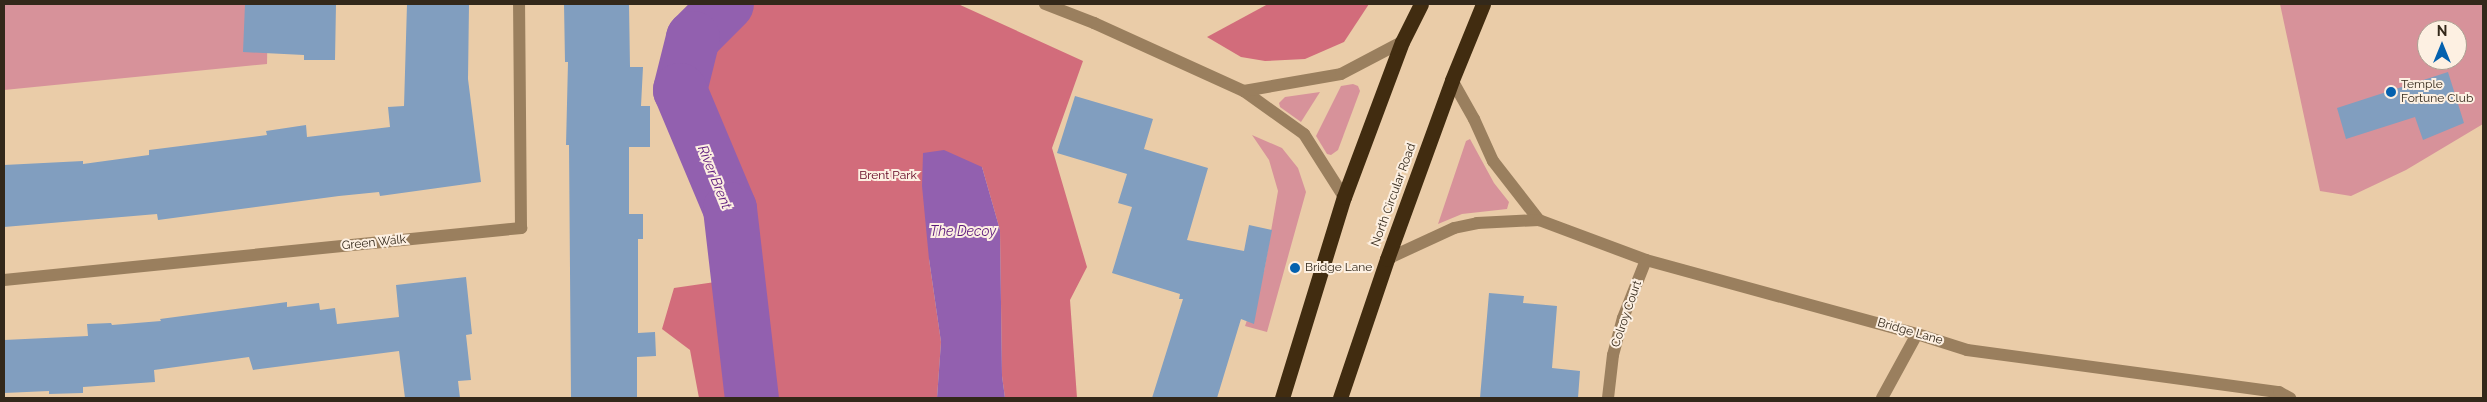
<!DOCTYPE html>
<html>
<head>
<meta charset="utf-8">
<style>
  body { margin:0 }
  #map { position:relative; width:2487px; height:402px; overflow:hidden; background:#eacca8; font-family:Raleway,sans-serif }
  div>[style] { position:absolute }
  [style*='--x'] { left:calc(var(--x)*1px); top:calc(var(--y)*1px); width:calc(var(--w)*1px); rotate:calc(var(--a)*1deg) }
  .green>* { inset:0; background:#d7929a }
  .forest>* { inset:0; background:#d26c7b }
  .water>* { inset:0; background:#9260af }
  .river>* { height:54px; margin:-27px; padding:0 27px; transform-origin:27px; border-radius:27px; background:#9260af }
  .building>* { inset:0; background:#819ebf }
  .minor>* { height:12px; margin:-6px; padding:0 6px; transform-origin:6px; border-radius:6px; background:#9a7f5e }
  .highway>* { height:15px; margin:-7.5px; padding:0 7.5px; transform-origin:7.5px; border-radius:7.5px; background:#412c10 }
  .dots>* { width:14px; height:14px; translate:-50% -50%; box-sizing:border-box; border:2px solid #fdf0e2; border-radius:50% }
  span { translate:-50% -50%; white-space:nowrap; text-align:center; line-height:1.15; -webkit-text-stroke:4px #fdf0e2; paint-order:stroke }
  .poi-label { font-size:12px; color:#33281a }
  .left { translate:0 -50%; text-align:left }
  .park-label { font-size:12px; color:#60001f }
  .street-label { font-size:12px; color:#33281a }
  .water-label { font-size:14px; color:#5c1a7c; font-style:italic }
  .frame { position:absolute; inset:0; border:5px solid #33281a; pointer-events:none }
  .north { position:absolute; left:2417px; top:20px; width:50px; height:50px; box-sizing:border-box; background:#fdf0e2; border:1px solid #aca092; border-radius:50%; rotate:0deg; font-size:14px; font-weight:700; line-height:20px; text-align:center; color:#33281a }
  .north::after { content:''; display:block; margin:auto; width:18px; height:22px; background:#0461ae; clip-path:polygon(50% 0,100% 100%,50% 72%,0 100%) }
</style>
</head>
<body>
<div id="map">
  <div class="green">
    <div style="clip-path:polygon(4px 4px,268px 4px,267px 64px,4px 90px)"></div>
    <div style="clip-path:polygon(evenodd,2280px 4px,2483px 4px,2483px 124px,2406px 170px,2351px 196px,2320px 191px,2280px 4px,2427px 30px,2457px 30px,2457px 60px,2427px 60px,2427px 30px)"></div>
    <div style="clip-path:polygon(1353px 84px,1358px 86px,1360px 91px,1338px 150px,1331px 155px,1327px 154px,1316px 136px,1341px 86px)"></div>
    <div style="clip-path:polygon(1320px 92px,1301px 122px,1280px 107px,1279px 103px,1285px 97px)"></div>
    <div style="clip-path:polygon(1252px 135px,1282px 148px,1298px 168px,1306px 192px,1267px 332px,1245px 326px,1264px 271px,1278px 191px,1269px 160px)"></div>
    <div style="clip-path:polygon(1470px 139px,1494px 183px,1509px 202px,1507px 209px,1462px 214px,1438px 224px,1466px 141px)"></div>
  </div>
  <div class="forest">
    <div style="clip-path:polygon(707px 4px,958px 4px,1083px 61px,1052px 148px,1087px 267px,1070px 300px,1077px 398px,1005px 398px,1002px 376px,1000px 230px,982px 167px,929px 259px,941px 342px,937px 398px,699px 398px,690px 350px,662px 329px,674px 288px,722px 281px,729px 233px,684px 85px)"></div>
    <div style="clip-path:polygon(1268px 4px,1369px 4px,1344px 42px,1305px 59px,1265px 61px,1241px 57px,1207px 37px)"></div>
  </div>
  <div class="water">
    <div style="clip-path:polygon(944px 150px,982px 167px,1000px 230px,1002px 376px,1005px 398px,937px 398px,941px 342px,929px 259px,922px 186px,923px 153px)"></div>
  </div>
  <div class="river">
    <div style="--x:727;--y:4;--w:48;--a:135"></div>
    <div style="--x:693;--y:38;--w:54;--a:104"></div>
    <div style="--x:680;--y:90;--w:129;--a:67.2"></div>
    <div style="--x:730;--y:209;--w:190;--a:83.4"></div>
  </div>
  <div class="building">
    <div style="clip-path:polygon(245px 4px,336px 4px,335px 60px,304px 60px,304px 55px,243px 52px)"></div>
    <div style="clip-path:polygon(407px 4px,469px 5px,468px 79px,481px 182px,380px 196px,379px 192px,339px 196px,158px 220px,157px 214px,4px 227px,4px 165px,83px 161px,83px 164px,149px 155px,149px 150px,267px 135px,266px 131px,306px 125px,307px 137px,390px 127px,388px 107px,404px 106px)"></div>
    <div style="clip-path:polygon(564px 4px,629px 4px,630px 67px,643px 67px,641px 106px,650px 106px,650px 147px,629px 147px,629px 214px,643px 214px,643px 239px,638px 239px,638px 333px,655px 332px,656px 356px,637px 357px,637px 398px,571px 398px,569px 145px,566px 145px,568px 62px,565px 62px)"></div>
    <div style="clip-path:polygon(2448px 72px,2464px 123px,2423px 140px,2415px 117px,2346px 139px,2337px 108px)"></div>
    <div style="clip-path:polygon(1075px 96px,1153px 119px,1144px 149px,1208px 168px,1187px 240px,1244px 251px,1249px 225px,1272px 230px,1254px 324px,1241px 319px,1217px 398px,1152px 398px,1183px 299px,1179px 299px,1180px 294px,1112px 273px,1132px 207px,1118px 203px,1127px 174px,1057px 153px)"></div>
    <div style="clip-path:polygon(466px 277px,472px 334px,466px 335px,471px 380px,458px 381px,460px 398px,405px 398px,399px 351px,253px 370px,249px 357px,154px 370px,155px 382px,83px 387px,83px 393px,49px 394px,49px 391px,4px 393px,4px 340px,88px 336px,87px 324px,111px 323px,112px 325px,161px 321px,160px 319px,287px 302px,287px 307px,319px 303px,320px 310px,335px 308px,337px 324px,399px 317px,396px 285px)"></div>
    <div style="clip-path:polygon(1489px 293px,1524px 296px,1523px 303px,1557px 306px,1552px 368px,1580px 371px,1578px 398px,1480px 398px)"></div>
  </div>
  <div class="minor">
    <div style="--x:1045;--y:4;--w:53;--a:21.2"></div>
    <div style="--x:1094;--y:23;--w:165;--a:24.4"></div>
    <div style="--x:1244;--y:91;--w:74;--a:35.6"></div>
    <div style="--x:1304;--y:134;--w:75;--a:57.6"></div>
    <div style="--x:1452;--y:80;--w:45;--a:60.6"></div>
    <div style="--x:1474;--y:119;--w:46;--a:65.7"></div>
    <div style="--x:1493;--y:161;--w:75;--a:52.1"></div>
    <div style="--x:1244;--y:91;--w:98;--a:-9.9"></div>
    <div style="--x:1341;--y:74;--w:69;--a:-27.7"></div>
    <div style="--x:1387;--y:259;--w:74;--a:-24.8"></div>
    <div style="--x:1454;--y:228;--w:24;--a:-12"></div>
    <div style="--x:1477;--y:223;--w:62;--a:-2.8"></div>
    <div style="--x:1539;--y:220;--w:114;--a:20.5"></div>
    <div style="--x:1646;--y:260;--w:281;--a:15.3"></div>
    <div style="--x:1917;--y:334;--w:52;--a:17.7"></div>
    <div style="--x:1967;--y:350;--w:315;--a:7.7"></div>
    <div style="--x:2279;--y:392;--w:13;--a:29"></div>
    <div style="--x:4;--y:280;--w:520;--a:-5.74"></div>
    <div style="--x:521;--y:228;--w:224;--a:-90.5"></div>
    <div style="--x:1608;--y:398;--w:43;--a:-83.4"></div>
    <div style="--x:1613;--y:355;--w:38;--a:-75"></div>
    <div style="--x:1623;--y:318;--w:62;--a:-68.4"></div>
    <div style="--x:1882;--y:398;--w:73;--a:-61.3"></div>
  </div>
  <div class="highway">
    <div style="--x:1282;--y:398;--w:210;--a:-72.9"></div>
    <div style="--x:1344;--y:197;--w:165;--a:-69.5"></div>
    <div style="--x:1402;--y:42;--w:42;--a:-63.4"></div>
    <div style="--x:1340;--y:398;--w:147;--a:-71.3"></div>
    <div style="--x:1387;--y:259;--w:190;--a:-70"></div>
    <div style="--x:1452;--y:80;--w:82;--a:-67.8"></div>
  </div>
  <div class="dots">
    <div style="left:2391px;top:92px;background:#0461ae"></div>
    <div style="left:1295px;top:268px;background:#0461ae"></div>
  </div>
  <div class="poi-label">
    <span class="left" style="left:2401px;top:92px">Temple<br>Fortune Club</span>
    <span class="left" style="left:1305px;top:268px">Bridge Lane</span>
  </div>
  <div class="park-label">
    <span style="left:888px;top:176px">Brent Park</span>
  </div>
  <div class="street-label">
    <span style="left:1394px;top:195px;rotate:-70deg">North Circular Road</span>
    <span style="left:374px;top:243px;rotate:-6deg">Green Walk</span>
    <span style="left:1627px;top:314px;rotate:-71deg">Colroy Court</span>
    <span style="left:1910px;top:332px;rotate:16deg">Bridge Lane</span>
  </div>
  <div class="water-label">
    <span style="left:715px;top:177px;rotate:68deg">River Brent</span>
    <span style="left:963px;top:231px">The Decoy</span>
  </div>
  <div class="frame"></div>
  <div class="north">N</div>
</div>
</body>
</html>
